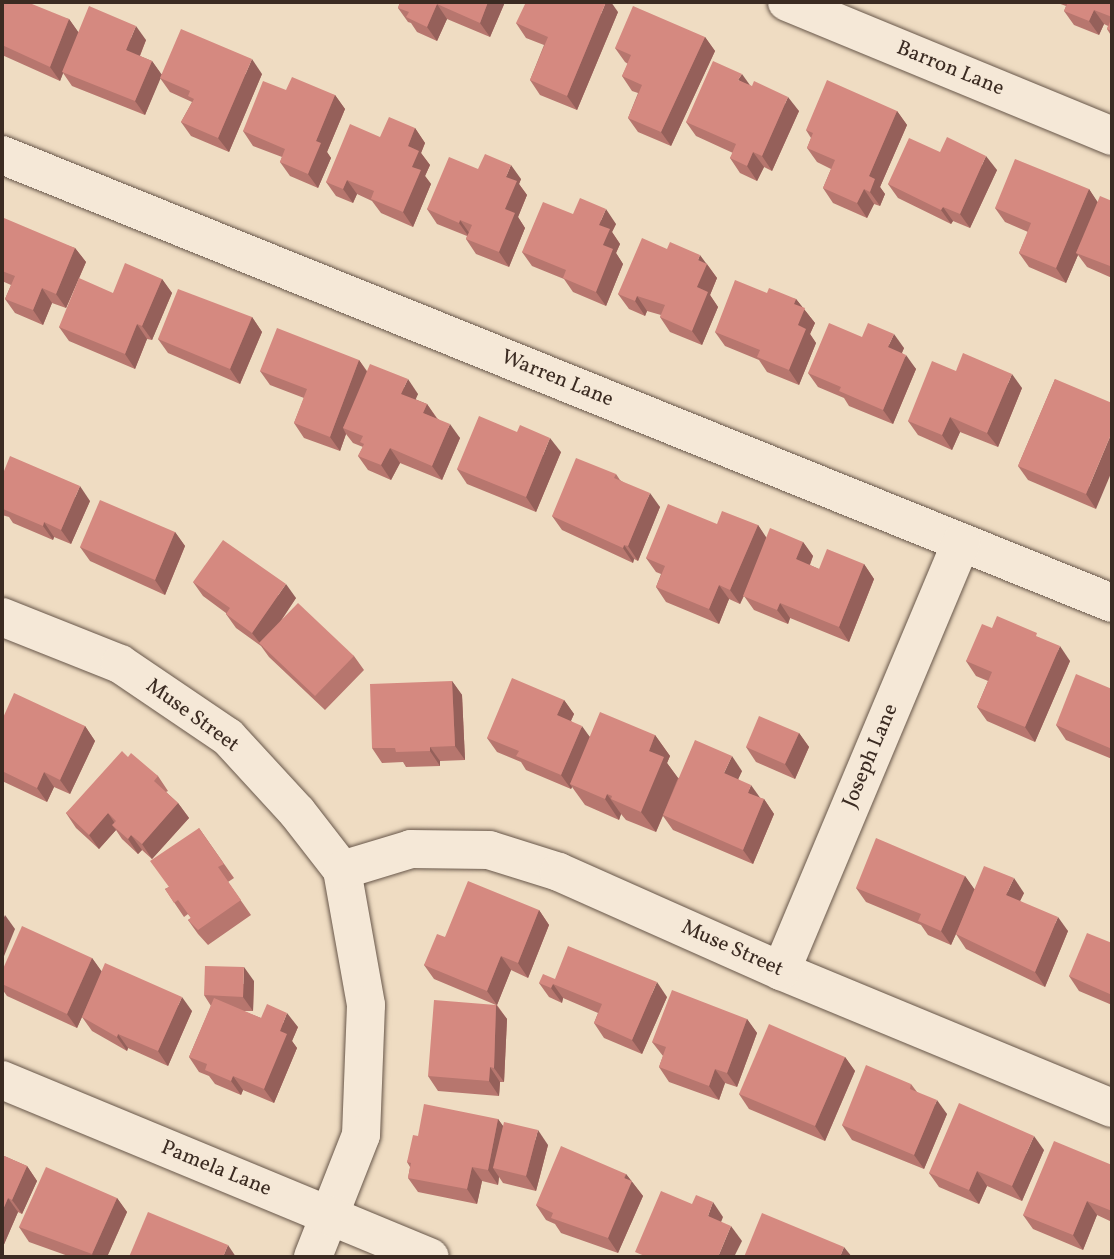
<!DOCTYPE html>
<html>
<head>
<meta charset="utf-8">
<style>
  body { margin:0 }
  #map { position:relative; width:1114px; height:1259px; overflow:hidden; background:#efdcc2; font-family:Vollkorn,serif }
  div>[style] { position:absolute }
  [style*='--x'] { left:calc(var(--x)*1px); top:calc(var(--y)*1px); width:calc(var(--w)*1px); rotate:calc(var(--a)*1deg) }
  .roads { filter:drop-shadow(0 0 2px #68574a) drop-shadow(0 0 2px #68574a) }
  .minor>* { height:38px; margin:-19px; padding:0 19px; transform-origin:19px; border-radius:19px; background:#f5e8d7 }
  .wall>* { inset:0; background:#b7766e }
  .shaded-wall>* { inset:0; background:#95605a }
  .building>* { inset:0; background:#d58980 }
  span { translate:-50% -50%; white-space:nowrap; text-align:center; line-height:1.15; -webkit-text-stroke:6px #f5e8d7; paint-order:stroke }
  .street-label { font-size:21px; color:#3b2b22 }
  .frame { position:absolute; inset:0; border:4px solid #3b2b22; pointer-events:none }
</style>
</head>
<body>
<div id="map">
  <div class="roads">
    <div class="minor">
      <div style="--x:787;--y:2;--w:352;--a:22.4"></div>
      <div style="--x:2;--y:155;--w:1197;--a:21.98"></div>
      <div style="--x:2;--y:617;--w:127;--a:21.7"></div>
      <div style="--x:120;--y:664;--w:130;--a:34.1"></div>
      <div style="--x:228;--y:737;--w:102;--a:47.4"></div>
      <div style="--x:297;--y:812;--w:73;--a:52.2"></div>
      <div style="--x:342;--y:870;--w:137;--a:79.9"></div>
      <div style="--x:366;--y:1005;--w:130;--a:92.2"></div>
      <div style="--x:361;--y:1135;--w:131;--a:111.5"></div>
      <div style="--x:342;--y:870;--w:72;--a:-16.9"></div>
      <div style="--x:411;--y:849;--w:78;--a:0.7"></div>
      <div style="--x:489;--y:850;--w:73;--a:17.4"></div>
      <div style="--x:559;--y:872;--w:243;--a:24"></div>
      <div style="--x:781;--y:971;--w:358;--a:22.5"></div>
      <div style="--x:781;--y:971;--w:465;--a:-67.2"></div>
      <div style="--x:2;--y:1080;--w:463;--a:22.5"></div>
    </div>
  </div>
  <div class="wall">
    <div style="clip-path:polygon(2px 2px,69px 19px,78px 32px,146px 40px,140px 56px,152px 61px,161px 74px,262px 74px,229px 152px,191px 136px,181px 122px,192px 102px,170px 92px,160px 78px,145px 115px,72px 86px,63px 73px,60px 81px,2px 55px)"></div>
    <div style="clip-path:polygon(400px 2px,505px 2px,490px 37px,447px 19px,437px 41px,417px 32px,411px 23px,408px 22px,398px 8px)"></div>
    <div style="clip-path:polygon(1055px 2px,1112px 2px,1112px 37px,1107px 29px,1108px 26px,1104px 24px,1099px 35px,1074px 25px,1064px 11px,1066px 6px)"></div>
    <div style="clip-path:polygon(618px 12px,577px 110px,540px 95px,530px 80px,544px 45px,526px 38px,516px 23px)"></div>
    <div style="clip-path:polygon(705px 37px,715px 51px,671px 146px,638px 132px,628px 118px,638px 93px,632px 91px,622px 76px,628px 64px,625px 62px,615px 48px)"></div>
    <div style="clip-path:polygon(749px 85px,799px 111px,772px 171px,764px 167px,757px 181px,740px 173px,730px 158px,733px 153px,696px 136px,686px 122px)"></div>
    <div style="clip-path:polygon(286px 90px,335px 95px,345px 109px,327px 152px,331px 158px,318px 188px,290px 176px,280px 162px,282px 157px,253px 146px,243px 131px)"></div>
    <div style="clip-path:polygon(897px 111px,907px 125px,880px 187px,885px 194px,880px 206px,874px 204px,867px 218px,833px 203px,823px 188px,831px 169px,817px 162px,807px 148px,811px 138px,806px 130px)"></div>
    <div style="clip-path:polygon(415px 128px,425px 143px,421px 153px,430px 165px,425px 176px,431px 184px,413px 227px,381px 213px,372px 201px,357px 194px,353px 203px,336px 196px,326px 182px,380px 137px)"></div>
    <div style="clip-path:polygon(940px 152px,997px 170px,970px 228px,953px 221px,951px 224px,898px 198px,888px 184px)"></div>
    <div style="clip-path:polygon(478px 169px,521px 179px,519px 184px,527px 195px,518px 217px,525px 228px,509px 267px,476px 254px,466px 239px,467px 236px,437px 224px,427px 209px)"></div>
    <div style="clip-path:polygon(1089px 189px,1097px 202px,1112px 201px,1112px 278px,1087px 267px,1078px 255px,1066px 283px,1029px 267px,1019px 253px,1028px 232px,1005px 222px,995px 208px)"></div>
    <div style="clip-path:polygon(573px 214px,616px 224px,612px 232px,620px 244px,616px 253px,623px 264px,606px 306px,573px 292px,564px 279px,532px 266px,522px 252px)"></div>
    <div style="clip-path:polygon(2px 224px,75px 248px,86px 262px,66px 308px,52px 303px,43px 325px,15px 313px,5px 299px,11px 285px,2px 281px)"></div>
    <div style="clip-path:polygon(667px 249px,707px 264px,717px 278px,710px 295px,718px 307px,702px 345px,670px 332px,660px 317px,661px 315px,647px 311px,645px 316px,629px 309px,618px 294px)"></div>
    <div style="clip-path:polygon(162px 279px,172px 293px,152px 340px,147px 339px,135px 369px,69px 341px,59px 327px,113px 293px)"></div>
    <div style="clip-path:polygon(767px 293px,796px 299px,815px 323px,810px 334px,816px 343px,799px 385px,767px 372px,759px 360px,725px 346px,715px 332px)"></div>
    <div style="clip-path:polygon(252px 317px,262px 332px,240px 384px,168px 353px,158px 339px)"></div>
    <div style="clip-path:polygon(862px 337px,904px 348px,902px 353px,916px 369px,893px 424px,849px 406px,844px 398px,818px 387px,808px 373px)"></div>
    <div style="clip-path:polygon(359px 360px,367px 371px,418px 394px,415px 399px,427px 404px,437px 418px,460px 438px,442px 480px,400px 463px,391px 480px,368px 470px,358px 456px,363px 447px,353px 443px,346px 434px,340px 451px,304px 438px,294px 423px,304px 398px,270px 385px,260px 371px)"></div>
    <div style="clip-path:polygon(956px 371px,1022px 388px,998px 447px,960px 432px,952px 450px,918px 435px,908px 421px)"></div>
    <div style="clip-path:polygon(1055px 379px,1096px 509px,1028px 480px,1018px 466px)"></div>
    <div style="clip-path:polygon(561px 452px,536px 512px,467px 484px,457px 469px)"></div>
    <div style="clip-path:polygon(616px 474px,620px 480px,660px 507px,638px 561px,634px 559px,633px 563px,562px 530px,552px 516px)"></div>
    <div style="clip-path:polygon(2px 476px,90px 501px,71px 544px,54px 537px,53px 540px,13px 523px,9px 517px,2px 515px)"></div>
    <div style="clip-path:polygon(717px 524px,758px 525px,766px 538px,803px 542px,813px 556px,810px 565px,819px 569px,864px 564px,874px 579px,849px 642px,790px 618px,788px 624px,754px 610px,744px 596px,740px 604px,729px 599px,719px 624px,666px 602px,656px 587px,661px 574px,656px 572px,646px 558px)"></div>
    <div style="clip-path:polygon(175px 532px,185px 546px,165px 595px,90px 561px,80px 547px)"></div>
    <div style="clip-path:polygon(193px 582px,296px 598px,281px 621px,354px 656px,364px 670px,325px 710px,269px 657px,261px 646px,236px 628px,226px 614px,226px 613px,203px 596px)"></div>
    <div style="clip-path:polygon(992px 628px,1040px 638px,1070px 661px,1035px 742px,987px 721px,977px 707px,988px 681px,976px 676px,966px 661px)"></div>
    <div style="clip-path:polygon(452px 681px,462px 695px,465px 760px,440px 761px,440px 766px,406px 767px,403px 762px,382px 763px,372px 748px)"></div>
    <div style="clip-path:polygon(1112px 689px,1112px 759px,1066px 740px,1056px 725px)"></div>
    <div style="clip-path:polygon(564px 700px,574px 714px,571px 721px,590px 737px,655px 735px,670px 756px,667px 763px,678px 778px,742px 771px,738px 779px,760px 798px,764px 799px,774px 814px,753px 864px,673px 830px,663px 816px,656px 832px,626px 820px,621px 814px,619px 820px,585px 805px,572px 787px,571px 789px,526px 770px,521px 762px,497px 752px,487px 738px)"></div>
    <div style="clip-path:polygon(2px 720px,85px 726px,95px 741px,70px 794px,54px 787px,47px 802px,2px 781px)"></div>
    <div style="clip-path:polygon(799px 733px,809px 747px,795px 779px,756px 762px,746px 747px)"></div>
    <div style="clip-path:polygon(128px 757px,158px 776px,168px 791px,166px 792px,178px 803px,189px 818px,152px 859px,142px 850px,138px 854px,122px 839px,116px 830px,99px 849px,76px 828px,66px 813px)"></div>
    <div style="clip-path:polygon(199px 828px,234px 878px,228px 882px,251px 915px,208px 945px,198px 934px,188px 920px,191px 918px,188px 914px,184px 917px,165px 889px,169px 887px)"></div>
    <div style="clip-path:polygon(965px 876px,974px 889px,1024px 893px,1020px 901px,1068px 931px,1045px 987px,966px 949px,956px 934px,951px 945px,928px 935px,921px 925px,866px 902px,856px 888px)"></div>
    <div style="clip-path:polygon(539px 910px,549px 925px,528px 978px,511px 970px,497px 1005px,507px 1019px,504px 1082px,500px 1082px,499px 1096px,438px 1091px,428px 1076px,496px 1005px,434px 979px,424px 965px,445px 937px)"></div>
    <div style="clip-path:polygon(1112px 943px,1112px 1005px,1079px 991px,1069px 976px)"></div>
    <div style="clip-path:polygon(92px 958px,102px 972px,192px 1011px,168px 1066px,128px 1048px,127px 1051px,92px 1031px,82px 1017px,77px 1028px,7px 996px,2px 989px,2px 971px)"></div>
    <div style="clip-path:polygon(555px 979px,667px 997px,642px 1054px,604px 1038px,594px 1023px,598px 1013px,563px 998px,562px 1003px,549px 997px,539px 983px)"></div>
    <div style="clip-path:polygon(254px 981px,253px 1011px,243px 1011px,261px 1018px,298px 1027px,292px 1041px,297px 1048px,274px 1103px,243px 1090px,241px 1095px,215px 1084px,209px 1076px,199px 1072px,189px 1057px,211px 1006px,204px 995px)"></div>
    <div style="clip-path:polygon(747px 1019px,757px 1033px,737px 1087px,725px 1083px,719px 1100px,669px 1082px,659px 1067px,663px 1056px,652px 1042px)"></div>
    <div style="clip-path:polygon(845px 1057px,855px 1071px,825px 1141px,749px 1109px,739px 1094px)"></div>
    <div style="clip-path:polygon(911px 1084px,917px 1092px,947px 1114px,924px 1169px,852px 1140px,842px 1125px)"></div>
    <div style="clip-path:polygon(498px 1119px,503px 1126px,548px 1145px,536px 1191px,503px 1183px,499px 1177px,498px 1185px,482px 1181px,477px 1204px,418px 1192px,408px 1178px,410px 1167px,407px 1162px,418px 1136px)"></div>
    <div style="clip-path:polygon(1044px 1150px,1022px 1201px,987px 1186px,979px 1204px,939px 1187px,929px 1173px)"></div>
    <div style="clip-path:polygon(2px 1155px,27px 1166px,37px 1181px,22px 1214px,18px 1212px,2px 1249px)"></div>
    <div style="clip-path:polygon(1112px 1165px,1112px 1222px,1097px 1215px,1083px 1250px,1033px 1229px,1023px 1215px)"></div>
    <div style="clip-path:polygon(626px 1174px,643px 1196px,618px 1253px,561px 1233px,555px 1224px,546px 1220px,536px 1205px)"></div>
    <div style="clip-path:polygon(117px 1198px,127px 1212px,107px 1257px,71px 1257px,29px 1242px,19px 1227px)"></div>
  </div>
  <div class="shaded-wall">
    <div style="clip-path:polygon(488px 2px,505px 2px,490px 37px,480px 23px)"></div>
    <div style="clip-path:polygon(606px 2px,611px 2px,618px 12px,577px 110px,567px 96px)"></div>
    <div style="clip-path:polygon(437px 4px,447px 19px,437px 41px,427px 27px)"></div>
    <div style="clip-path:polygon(1094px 10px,1104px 24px,1099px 35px,1089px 21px)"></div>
    <div style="clip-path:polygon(69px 19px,79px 33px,60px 81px,50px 67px)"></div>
    <div style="clip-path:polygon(136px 26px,146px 40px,136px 65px,126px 50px)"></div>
    <div style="clip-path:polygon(705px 37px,715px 51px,671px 146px,661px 132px)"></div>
    <div style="clip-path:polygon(252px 59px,262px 74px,229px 152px,218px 138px)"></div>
    <div style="clip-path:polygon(152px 61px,162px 75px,145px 115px,135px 101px)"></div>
    <div style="clip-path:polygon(742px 74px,752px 88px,738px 80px)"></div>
    <div style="clip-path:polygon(335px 95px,345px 109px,327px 152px,331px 158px,318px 188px,308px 174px,316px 141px)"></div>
    <div style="clip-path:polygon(788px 97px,799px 111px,772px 171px,762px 156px)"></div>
    <div style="clip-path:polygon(897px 111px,907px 125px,880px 187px,885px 194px,880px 206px,870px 192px,869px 176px)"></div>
    <div style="clip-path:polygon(415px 128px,425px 143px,421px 153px,430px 165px,425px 176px,431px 184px,413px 227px,403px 212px,412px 167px,408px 146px)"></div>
    <div style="clip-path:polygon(753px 152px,764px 167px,757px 181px,747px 166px)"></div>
    <div style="clip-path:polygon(986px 156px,997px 170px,970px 228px,960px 214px)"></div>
    <div style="clip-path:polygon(511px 165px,521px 179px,519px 184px,527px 195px,518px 217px,525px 228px,509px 267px,499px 252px,505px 209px,506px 177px)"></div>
    <div style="clip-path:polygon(347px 180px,357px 194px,353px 203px,343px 189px)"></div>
    <div style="clip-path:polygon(864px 189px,874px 204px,867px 218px,857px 203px)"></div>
    <div style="clip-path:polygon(1089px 189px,1099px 204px,1076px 253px,1078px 255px,1066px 283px,1056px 268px)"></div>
    <div style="clip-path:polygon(943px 207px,953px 221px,951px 224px,941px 210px)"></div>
    <div style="clip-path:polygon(606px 209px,616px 224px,612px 232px,620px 244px,616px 253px,623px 264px,606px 306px,596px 292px,603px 245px,599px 225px)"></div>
    <div style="clip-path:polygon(460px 220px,470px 234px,469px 237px,459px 223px)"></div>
    <div style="clip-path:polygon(75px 248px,86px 262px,66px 308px,56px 294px)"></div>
    <div style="clip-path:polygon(700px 255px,717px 278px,710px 295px,718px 307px,702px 345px,692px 331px,697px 287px,698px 260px)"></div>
    <div style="clip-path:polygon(162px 279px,172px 293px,152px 340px,142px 326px)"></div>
    <div style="clip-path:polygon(42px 288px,52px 303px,43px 325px,33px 310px)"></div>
    <div style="clip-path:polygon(637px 296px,647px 311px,645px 316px,635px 301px)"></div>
    <div style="clip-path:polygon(796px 299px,815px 323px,810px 334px,816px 343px,799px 385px,789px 370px,798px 325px,794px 304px)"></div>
    <div style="clip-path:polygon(252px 317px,262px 332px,240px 384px,230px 369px)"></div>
    <div style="clip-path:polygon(137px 324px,147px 339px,135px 369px,125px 354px)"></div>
    <div style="clip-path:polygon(894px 334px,904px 348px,898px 361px,888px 347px)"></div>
    <div style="clip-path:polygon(906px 355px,916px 369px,893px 424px,883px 410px)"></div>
    <div style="clip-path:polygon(359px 360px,369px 375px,343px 428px,346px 434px,340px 451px,330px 437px)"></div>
    <div style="clip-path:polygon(1012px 374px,1022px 388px,998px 447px,987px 433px)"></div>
    <div style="clip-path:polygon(408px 379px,418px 394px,412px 408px,401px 394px)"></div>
    <div style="clip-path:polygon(427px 404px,437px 419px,423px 413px)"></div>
    <div style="clip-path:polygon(950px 417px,960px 432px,952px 450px,942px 435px)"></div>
    <div style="clip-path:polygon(450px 424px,460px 438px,442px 480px,432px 466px)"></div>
    <div style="clip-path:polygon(1112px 432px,1112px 471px,1096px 509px,1086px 494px)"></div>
    <div style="clip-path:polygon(550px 438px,561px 452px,536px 512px,526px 497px)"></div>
    <div style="clip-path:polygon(390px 448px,400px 463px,391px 480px,381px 465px)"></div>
    <div style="clip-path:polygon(80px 486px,90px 501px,71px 544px,61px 530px)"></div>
    <div style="clip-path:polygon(650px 493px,660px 507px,638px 561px,628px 546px)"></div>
    <div style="clip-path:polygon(44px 522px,54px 537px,53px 540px,43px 526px)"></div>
    <div style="clip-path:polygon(758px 525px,768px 540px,740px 604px,730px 590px)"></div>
    <div style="clip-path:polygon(175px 532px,185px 546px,165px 595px,155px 580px)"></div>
    <div style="clip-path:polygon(803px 542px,813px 556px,806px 574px,796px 559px)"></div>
    <div style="clip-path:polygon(624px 545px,634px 559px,633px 563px,623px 548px)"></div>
    <div style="clip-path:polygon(864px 564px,874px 579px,849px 642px,839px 627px)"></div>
    <div style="clip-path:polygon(286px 584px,296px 598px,263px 647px,252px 633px)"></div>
    <div style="clip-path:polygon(719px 585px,729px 599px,719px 624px,709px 609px)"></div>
    <div style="clip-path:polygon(780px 603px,790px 618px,788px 624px,777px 610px)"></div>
    <div style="clip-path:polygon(1060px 646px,1070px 661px,1035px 742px,1025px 727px)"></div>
    <div style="clip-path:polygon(452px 681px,462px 695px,465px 760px,455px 746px)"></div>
    <div style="clip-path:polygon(564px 700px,574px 714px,567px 729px,557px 715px)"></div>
    <div style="clip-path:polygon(85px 726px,95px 741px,70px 794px,60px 780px)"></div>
    <div style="clip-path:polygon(582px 726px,592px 740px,570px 784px,572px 787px,571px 789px,561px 775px)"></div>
    <div style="clip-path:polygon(799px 733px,809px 747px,795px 779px,785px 764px)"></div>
    <div style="clip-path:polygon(655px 735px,670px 756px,667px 763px,678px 778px,656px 832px,641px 812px,649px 751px)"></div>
    <div style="clip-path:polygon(430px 747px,440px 761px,440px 766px,430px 751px)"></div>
    <div style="clip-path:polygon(732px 756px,742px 771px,734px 788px,724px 773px)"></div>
    <div style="clip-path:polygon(44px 772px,54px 787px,47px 802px,37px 788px)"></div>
    <div style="clip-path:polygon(751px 785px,761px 799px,748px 793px)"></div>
    <div style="clip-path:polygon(607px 794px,621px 814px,619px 820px,605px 799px)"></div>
    <div style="clip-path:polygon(764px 799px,774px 814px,753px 864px,743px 850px)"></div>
    <div style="clip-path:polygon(178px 803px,189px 818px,152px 859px,142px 844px)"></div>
    <div style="clip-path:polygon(108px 813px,118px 828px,112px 825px,116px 830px,99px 849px,89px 835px)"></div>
    <div style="clip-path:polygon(131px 835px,142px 850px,138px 854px,128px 839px)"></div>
    <div style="clip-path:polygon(965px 876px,975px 890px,951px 945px,941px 931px)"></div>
    <div style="clip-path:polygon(1014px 878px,1024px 893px,1016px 909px,1006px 895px)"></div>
    <div style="clip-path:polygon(539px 910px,549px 925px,528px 978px,518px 963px)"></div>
    <div style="clip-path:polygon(5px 915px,15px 929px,2px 961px,2px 922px)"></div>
    <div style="clip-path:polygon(1058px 917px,1068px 931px,1045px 987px,1035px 972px)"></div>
    <div style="clip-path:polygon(501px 956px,511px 970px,497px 1005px,487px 991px)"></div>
    <div style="clip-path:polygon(92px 958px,102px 972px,77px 1028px,67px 1014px)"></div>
    <div style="clip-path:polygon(244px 967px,254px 981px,253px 1011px,243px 997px)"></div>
    <div style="clip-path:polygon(657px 982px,667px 997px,642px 1054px,632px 1040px)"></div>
    <div style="clip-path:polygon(553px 984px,563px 998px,562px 1003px,551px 988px)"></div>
    <div style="clip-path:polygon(182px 997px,192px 1011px,168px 1066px,158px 1051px)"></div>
    <div style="clip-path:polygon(496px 1005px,507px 1019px,504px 1082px,494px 1068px)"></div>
    <div style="clip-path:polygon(287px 1013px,298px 1027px,292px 1041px,297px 1048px,274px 1103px,264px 1089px,280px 1031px)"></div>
    <div style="clip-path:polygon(747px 1019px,757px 1033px,737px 1087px,727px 1073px)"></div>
    <div style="clip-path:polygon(118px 1034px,128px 1048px,127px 1051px,117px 1037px)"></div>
    <div style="clip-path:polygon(845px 1057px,855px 1071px,825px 1141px,815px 1126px)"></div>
    <div style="clip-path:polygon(490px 1067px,500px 1082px,499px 1096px,489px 1081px)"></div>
    <div style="clip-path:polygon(715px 1069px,725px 1083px,719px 1100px,709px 1086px)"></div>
    <div style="clip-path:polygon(233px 1076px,243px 1090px,241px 1095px,231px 1081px)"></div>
    <div style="clip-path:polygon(937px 1100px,947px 1114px,924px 1169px,914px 1155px)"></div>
    <div style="clip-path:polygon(498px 1119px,508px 1133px,493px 1168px,499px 1177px,498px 1185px,488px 1170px)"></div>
    <div style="clip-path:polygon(538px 1130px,548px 1145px,536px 1191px,526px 1176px)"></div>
    <div style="clip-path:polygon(1034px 1136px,1044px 1150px,1022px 1201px,1012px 1186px)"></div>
    <div style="clip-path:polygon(27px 1166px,37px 1181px,22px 1214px,12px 1200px)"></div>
    <div style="clip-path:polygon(472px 1167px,482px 1181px,477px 1204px,467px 1189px)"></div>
    <div style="clip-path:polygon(977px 1171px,987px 1186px,979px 1204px,969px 1190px)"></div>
    <div style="clip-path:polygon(626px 1174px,643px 1196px,618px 1253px,608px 1238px)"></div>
    <div style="clip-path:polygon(8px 1198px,18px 1212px,2px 1249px,2px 1212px)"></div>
    <div style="clip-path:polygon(117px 1198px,127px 1212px,107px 1257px,94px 1257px,92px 1254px)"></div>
    <div style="clip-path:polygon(1087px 1201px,1097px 1215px,1083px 1250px,1073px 1235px)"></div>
    <div style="clip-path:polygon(713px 1202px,723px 1217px,718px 1230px,708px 1216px)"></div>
    <div style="clip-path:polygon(731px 1226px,742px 1241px,734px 1257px,718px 1257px)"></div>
    <div style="clip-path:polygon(228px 1245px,236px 1257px,223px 1257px)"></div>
    <div style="clip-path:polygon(844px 1247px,852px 1257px,840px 1257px)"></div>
  </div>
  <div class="building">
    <div style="clip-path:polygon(2px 2px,27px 2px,69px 19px,50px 67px,2px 45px)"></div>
    <div style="clip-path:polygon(400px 2px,488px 2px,480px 23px,437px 4px,427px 27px,406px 17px,409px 12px,398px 8px)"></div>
    <div style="clip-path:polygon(526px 2px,606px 2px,567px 96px,530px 80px,548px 37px,516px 23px)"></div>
    <div style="clip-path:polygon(1068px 2px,1112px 2px,1112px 31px,1107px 29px,1112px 17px,1094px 10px,1089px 21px,1064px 11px)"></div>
    <div style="clip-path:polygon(89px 6px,136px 26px,126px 50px,152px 61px,135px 101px,62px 72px)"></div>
    <div style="clip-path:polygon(633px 6px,705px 37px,661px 132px,628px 118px,642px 85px,622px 76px,631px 55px,615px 48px)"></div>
    <div style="clip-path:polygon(181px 29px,252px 59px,218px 138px,181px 122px,194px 99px,188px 96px,190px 91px,160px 78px)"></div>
    <div style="clip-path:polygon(713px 61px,742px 74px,738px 80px,752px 86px,754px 81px,788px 97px,762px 156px,753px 152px,747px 166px,730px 158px,736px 144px,686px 122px)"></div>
    <div style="clip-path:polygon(292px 77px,335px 95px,316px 141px,321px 143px,308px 174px,280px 162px,285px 149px,243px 131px,263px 81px,286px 90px)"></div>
    <div style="clip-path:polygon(827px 80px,897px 111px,869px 176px,875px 179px,870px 192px,864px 189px,857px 203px,823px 188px,835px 160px,807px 148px,813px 133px,806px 130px)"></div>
    <div style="clip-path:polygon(389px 117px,415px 128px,408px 146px,419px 151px,412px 167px,421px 170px,403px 212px,371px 199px,374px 191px,347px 180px,343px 189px,326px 182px,350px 124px,380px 137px)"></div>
    <div style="clip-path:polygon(947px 137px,986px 156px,960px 214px,943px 207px,941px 210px,888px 184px,909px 138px,940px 152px)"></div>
    <div style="clip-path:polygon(485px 154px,511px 165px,506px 177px,517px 181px,505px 209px,515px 213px,499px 252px,466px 239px,472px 225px,460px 220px,459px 223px,427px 209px,449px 157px,478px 169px)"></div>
    <div style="clip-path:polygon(1015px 159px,1089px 189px,1056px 268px,1019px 253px,1031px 223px,995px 208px)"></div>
    <div style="clip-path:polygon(1100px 196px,1112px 201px,1112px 260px,1110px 266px,1076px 253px)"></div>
    <div style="clip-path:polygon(580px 198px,606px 209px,599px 225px,610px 229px,603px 245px,613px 249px,596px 292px,563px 278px,566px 270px,522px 252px,543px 202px,573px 214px)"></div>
    <div style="clip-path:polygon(4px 218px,75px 248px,56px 294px,42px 288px,33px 310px,5px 299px,15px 276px,2px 271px,2px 224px)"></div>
    <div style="clip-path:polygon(642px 238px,667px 249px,670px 242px,700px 255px,698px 260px,707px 264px,697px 287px,708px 292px,692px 331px,660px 317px,665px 305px,637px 296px,635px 301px,618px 294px)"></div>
    <div style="clip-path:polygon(125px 263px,162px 279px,142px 326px,137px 324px,125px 354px,59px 327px,79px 278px,113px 293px)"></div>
    <div style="clip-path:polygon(735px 280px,767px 293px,769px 288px,796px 299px,794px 304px,805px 308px,798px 325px,806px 329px,789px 370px,757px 357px,760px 350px,715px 332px)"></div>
    <div style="clip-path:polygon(178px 289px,252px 317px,230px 369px,158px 339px)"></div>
    <div style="clip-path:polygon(829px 323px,862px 337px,868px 323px,894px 334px,888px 347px,906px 355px,883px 410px,839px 391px,841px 387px,808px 373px)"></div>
    <div style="clip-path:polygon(277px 328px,359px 360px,330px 437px,294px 423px,307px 389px,260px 371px)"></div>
    <div style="clip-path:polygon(963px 353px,1012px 374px,987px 433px,950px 417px,942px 435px,908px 421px,932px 361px,956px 371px)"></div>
    <div style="clip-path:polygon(370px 364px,408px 379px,401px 394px,427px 404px,423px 413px,450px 424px,432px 466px,390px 448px,381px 465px,358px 456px,364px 444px,360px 442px,363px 436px,343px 428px)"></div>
    <div style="clip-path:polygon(1055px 379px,1112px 403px,1112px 432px,1086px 494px,1018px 466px)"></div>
    <div style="clip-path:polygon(479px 416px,517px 432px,520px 425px,550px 438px,526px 497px,457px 469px)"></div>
    <div style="clip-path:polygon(10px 456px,80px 486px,61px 530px,44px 522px,43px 526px,3px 509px,4px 505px,2px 504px,2px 476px)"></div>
    <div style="clip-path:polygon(576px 458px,616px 474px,614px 478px,650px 493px,628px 546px,624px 545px,623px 548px,552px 516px)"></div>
    <div style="clip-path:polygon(100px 500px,175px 532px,155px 580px,80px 547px)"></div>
    <div style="clip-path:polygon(668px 504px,717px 524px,722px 511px,758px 525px,730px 590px,719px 585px,709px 609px,656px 587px,665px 566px,646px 558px)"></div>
    <div style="clip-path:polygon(770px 528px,803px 542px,796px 559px,819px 569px,827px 549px,864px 564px,839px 627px,780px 603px,777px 610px,743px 596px)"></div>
    <div style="clip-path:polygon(223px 540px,286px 584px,252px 633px,226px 614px,230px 608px,193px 582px)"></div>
    <div style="clip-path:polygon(298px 603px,354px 656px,315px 696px,259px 643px)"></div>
    <div style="clip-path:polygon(997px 616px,1037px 633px,1036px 636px,1060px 646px,1025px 727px,977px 707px,992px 672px,966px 661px,982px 624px,992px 628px)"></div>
    <div style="clip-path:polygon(1076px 674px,1112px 689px,1112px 749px,1056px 725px)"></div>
    <div style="clip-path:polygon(512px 678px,564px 700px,557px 715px,582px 726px,561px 775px,516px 756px,519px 751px,487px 738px)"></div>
    <div style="clip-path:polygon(452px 681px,455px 746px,430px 747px,430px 751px,396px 752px,395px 748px,372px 748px,370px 684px)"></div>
    <div style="clip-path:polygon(14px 693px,85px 726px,60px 780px,44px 772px,37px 788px,2px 771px,2px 720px)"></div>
    <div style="clip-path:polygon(600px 712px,655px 735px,649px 751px,664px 757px,641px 812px,611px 799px,612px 796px,607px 794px,605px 799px,570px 784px)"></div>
    <div style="clip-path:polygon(759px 716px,799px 733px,785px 764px,746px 747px)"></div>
    <div style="clip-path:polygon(695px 740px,732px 756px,724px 773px,751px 785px,748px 793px,764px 799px,743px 850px,663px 815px)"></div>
    <div style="clip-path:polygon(122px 751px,128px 757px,131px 753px,158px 776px,154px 781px,178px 803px,142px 844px,131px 835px,128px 839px,112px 825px,116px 821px,108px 813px,89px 835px,66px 813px)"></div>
    <div style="clip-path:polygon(199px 828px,224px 864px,218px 867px,241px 900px,198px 930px,188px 920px,191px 918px,178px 900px,174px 903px,165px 889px,169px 887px,150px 861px)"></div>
    <div style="clip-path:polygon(876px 838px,965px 876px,941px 931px,918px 921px,921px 914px,856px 888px)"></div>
    <div style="clip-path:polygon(984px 866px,1014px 878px,1006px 895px,1058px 917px,1035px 972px,956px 934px)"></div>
    <div style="clip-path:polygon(468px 881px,539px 910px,518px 963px,501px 956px,487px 991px,424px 965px,437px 934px,445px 937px)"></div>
    <div style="clip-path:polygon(22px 926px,92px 958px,67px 1014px,2px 984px,2px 971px)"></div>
    <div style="clip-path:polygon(1087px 933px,1112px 943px,1112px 995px,1069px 976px)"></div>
    <div style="clip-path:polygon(568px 946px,657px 982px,632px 1040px,594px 1023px,602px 1004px,553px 984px,551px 988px,539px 983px,543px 974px,555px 979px)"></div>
    <div style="clip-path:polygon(105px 963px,182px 997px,158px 1051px,118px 1034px,117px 1037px,82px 1017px)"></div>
    <div style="clip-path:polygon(205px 966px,244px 967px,243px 997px,204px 995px)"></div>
    <div style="clip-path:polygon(672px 990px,747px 1019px,727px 1073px,715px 1069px,709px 1086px,659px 1067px,666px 1047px,652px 1042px)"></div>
    <div style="clip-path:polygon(214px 998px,261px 1018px,267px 1004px,287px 1013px,280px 1031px,287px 1034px,264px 1089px,233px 1076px,231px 1081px,205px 1070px,207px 1064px,189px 1057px)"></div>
    <div style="clip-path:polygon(434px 1000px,496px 1005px,494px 1068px,490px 1067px,489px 1081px,428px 1076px)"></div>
    <div style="clip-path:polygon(769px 1024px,845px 1057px,815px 1126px,739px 1094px)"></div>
    <div style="clip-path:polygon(866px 1065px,911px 1084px,910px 1089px,937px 1100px,914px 1155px,842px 1125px)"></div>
    <div style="clip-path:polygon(959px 1103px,1034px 1136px,1012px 1186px,977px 1171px,969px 1190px,929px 1173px)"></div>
    <div style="clip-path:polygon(424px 1104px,498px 1119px,488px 1170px,472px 1167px,467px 1189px,408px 1178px,411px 1163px,407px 1162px,413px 1135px,418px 1136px)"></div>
    <div style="clip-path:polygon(504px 1122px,538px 1130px,526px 1176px,493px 1168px)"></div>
    <div style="clip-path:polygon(1054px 1141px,1112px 1165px,1112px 1211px,1087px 1201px,1073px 1235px,1023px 1215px)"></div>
    <div style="clip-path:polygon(561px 1146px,626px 1174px,624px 1178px,632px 1181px,608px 1238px,551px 1218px,553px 1213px,536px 1205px)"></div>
    <div style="clip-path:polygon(2px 1155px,27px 1166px,12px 1200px,8px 1198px,2px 1212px)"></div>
    <div style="clip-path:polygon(46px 1167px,117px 1198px,92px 1254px,19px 1227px)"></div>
    <div style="clip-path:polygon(661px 1191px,692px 1204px,696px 1195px,713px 1202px,708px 1216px,731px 1226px,718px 1257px,647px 1257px,635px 1252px)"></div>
    <div style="clip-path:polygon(148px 1212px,228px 1245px,223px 1257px,129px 1257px)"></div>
    <div style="clip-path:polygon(762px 1213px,844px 1247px,840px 1257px,744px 1257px)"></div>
  </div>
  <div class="street-label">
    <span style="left:950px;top:69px;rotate:22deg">Barron Lane</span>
    <span style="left:557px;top:379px;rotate:22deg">Warren Lane</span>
    <span style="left:192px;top:716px;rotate:36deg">Muse Street</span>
    <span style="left:871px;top:756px;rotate:-67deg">Joseph Lane</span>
    <span style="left:732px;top:949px;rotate:24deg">Muse Street</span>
    <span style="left:216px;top:1169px;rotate:22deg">Pamela Lane</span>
  </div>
  <div class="frame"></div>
</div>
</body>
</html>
